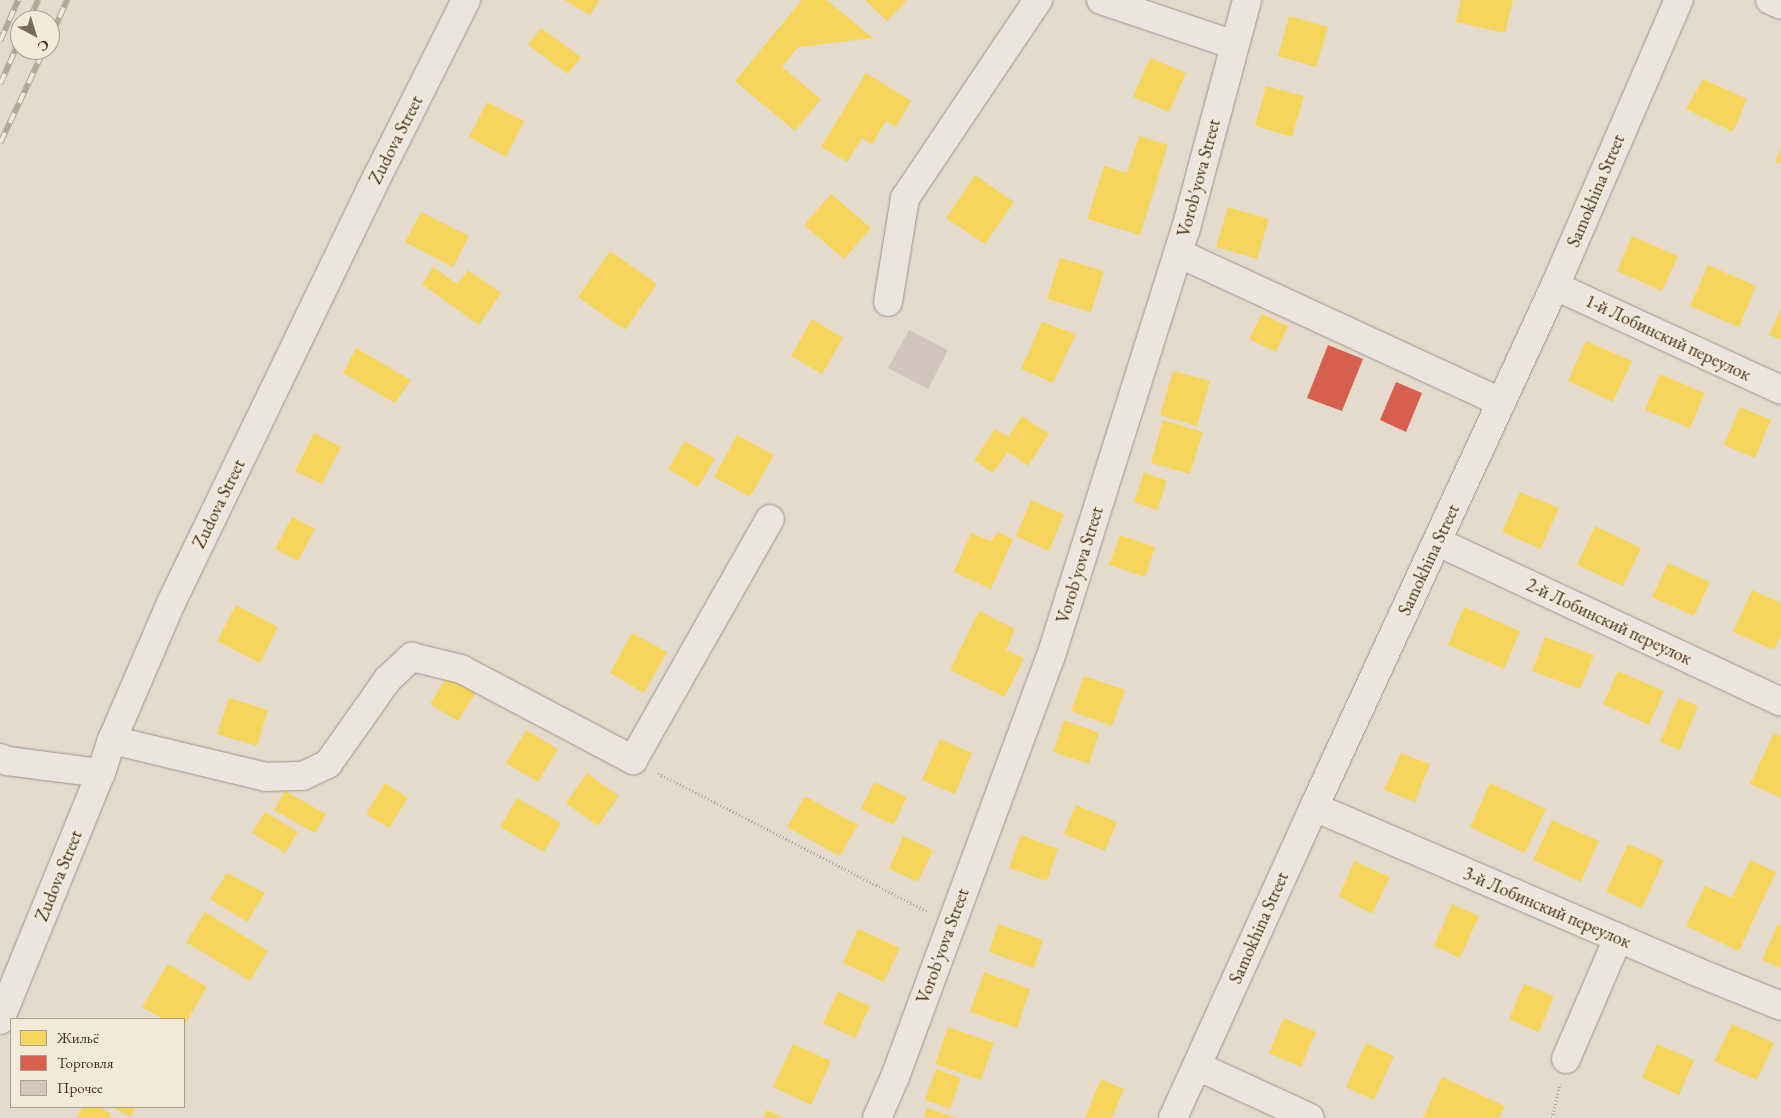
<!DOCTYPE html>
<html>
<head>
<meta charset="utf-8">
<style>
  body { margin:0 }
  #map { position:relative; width:1781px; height:1118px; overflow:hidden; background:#e4dbcd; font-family:"EB Garamond",serif }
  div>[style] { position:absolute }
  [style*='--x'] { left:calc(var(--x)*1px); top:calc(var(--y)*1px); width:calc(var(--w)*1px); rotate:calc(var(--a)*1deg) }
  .homes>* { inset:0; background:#f6d55c }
  .shops>* { inset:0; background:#d6604d }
  .building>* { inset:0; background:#d4c5bc }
  .path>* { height:3px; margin-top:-1.5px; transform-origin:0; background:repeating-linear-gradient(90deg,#aca69e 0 1px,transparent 0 3.5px) }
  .roads { filter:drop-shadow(0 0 1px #9a9389) drop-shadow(0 0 1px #9a9389) }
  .minor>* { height:28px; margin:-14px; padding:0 14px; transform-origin:14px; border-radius:14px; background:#eae5de }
  .rail>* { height:5.5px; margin-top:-2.75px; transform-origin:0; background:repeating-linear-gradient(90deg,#f4e9d8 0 11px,#aca69e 0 22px); box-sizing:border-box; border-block:1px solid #aca69e }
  span { translate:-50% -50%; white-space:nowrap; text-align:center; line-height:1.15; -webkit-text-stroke:5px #f4e9d8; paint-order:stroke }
  .street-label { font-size:18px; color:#3f2e1a }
  .legend { position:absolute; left:10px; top:1018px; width:175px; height:90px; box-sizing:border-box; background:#f4e9d8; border:1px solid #ac9e8c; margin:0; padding:6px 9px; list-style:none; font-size:15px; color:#3f2e1a }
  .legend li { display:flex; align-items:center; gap:10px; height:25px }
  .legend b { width:25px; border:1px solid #ac9e8c }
  .north { position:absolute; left:10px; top:10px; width:50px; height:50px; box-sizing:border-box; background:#f4e9d8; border:1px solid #ac9e8c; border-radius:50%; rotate:141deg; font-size:14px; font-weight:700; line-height:20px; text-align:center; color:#3f2e1a }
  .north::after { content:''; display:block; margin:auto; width:18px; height:22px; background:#796b59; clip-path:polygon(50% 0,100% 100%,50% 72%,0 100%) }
</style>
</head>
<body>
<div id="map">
  <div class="homes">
    <div style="clip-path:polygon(564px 0,600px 0,590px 15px)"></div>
    <div style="clip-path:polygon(802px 0,827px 0,873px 38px,798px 47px,782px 67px,821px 99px,795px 131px,735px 81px)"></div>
    <div style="clip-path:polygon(865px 0,907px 0,887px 21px)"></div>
    <div style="clip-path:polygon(1461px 0,1513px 0,1505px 33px,1456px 22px)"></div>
    <div style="clip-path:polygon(1289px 16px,1328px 27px,1316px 67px,1278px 56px)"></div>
    <div style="clip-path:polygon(541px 28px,581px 57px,568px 74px,528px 45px)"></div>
    <div style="clip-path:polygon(1150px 58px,1186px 73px,1169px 112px,1133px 97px)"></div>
    <div style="clip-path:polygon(866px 73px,911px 101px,896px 127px,886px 121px,872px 144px,862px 138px,847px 162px,821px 147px)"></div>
    <div style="clip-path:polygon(1703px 79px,1747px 99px,1733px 132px,1686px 109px)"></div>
    <div style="clip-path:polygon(1266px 86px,1304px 96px,1292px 137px,1255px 126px)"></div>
    <div style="clip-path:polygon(487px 102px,524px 121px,506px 157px,469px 137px)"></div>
    <div style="clip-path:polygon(1139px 136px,1168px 145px,1140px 235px,1087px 219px,1104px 166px,1127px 173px)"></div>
    <div style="clip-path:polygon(1781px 147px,1781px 164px,1775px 162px)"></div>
    <div style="clip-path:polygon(975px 175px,1014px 202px,985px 244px,946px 218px)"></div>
    <div style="clip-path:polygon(831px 194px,871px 228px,844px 259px,804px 225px)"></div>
    <div style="clip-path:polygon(1228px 207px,1269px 219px,1257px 259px,1216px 247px)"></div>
    <div style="clip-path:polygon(421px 212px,469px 236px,453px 267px,405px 242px)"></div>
    <div style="clip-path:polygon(1632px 236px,1678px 256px,1662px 291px,1617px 271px)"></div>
    <div style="clip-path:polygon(610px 251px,657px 284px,625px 330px,578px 297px)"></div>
    <div style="clip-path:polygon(1060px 258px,1104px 271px,1091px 312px,1047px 299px)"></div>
    <div style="clip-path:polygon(1708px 265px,1756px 286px,1739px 327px,1690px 306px)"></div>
    <div style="clip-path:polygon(433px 267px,457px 284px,468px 270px,501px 293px,479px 325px,422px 284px)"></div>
    <div style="clip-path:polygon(1781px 309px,1781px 340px,1769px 335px)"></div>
    <div style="clip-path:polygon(1262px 314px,1288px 326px,1276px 352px,1249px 339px)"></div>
    <div style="clip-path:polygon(812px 319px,843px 338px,822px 374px,791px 356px)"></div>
    <div style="clip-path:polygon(1042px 322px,1076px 334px,1053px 383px,1021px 369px)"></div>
    <div style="clip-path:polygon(1586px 341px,1632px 361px,1613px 402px,1568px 381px)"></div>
    <div style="clip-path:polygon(356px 348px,411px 380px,395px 403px,343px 373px)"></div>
    <div style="clip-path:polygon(1173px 371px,1210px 381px,1197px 426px,1160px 415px)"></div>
    <div style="clip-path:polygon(1660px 374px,1705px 393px,1690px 428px,1645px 410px)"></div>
    <div style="clip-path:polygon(1740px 407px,1771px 420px,1755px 458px,1724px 445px)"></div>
    <div style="clip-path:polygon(1022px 416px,1049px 434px,1028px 466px,1008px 452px,993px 473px,974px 460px,995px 429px,1008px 437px)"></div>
    <div style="clip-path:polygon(1163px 420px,1203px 432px,1190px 474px,1151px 463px)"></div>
    <div style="clip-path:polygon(314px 433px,341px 447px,322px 484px,295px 471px)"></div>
    <div style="clip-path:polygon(737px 435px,774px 455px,750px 497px,714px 477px)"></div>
    <div style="clip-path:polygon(685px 441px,715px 459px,698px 487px,668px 469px)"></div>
    <div style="clip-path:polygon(1144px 472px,1167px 481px,1157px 510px,1134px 502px)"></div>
    <div style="clip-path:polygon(1520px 492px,1559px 508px,1541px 549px,1502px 532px)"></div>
    <div style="clip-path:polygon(1031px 500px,1064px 514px,1049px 551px,1016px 536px)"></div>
    <div style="clip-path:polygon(292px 517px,315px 529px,298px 561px,275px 549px)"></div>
    <div style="clip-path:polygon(1595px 526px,1641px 548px,1623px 586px,1577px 565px)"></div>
    <div style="clip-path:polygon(998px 532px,1013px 539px,991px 589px,954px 572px,971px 533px,991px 541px)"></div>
    <div style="clip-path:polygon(1120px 535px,1155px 547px,1145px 577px,1109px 565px)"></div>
    <div style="clip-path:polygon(1668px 563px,1710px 582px,1694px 616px,1652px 597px)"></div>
    <div style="clip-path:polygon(1752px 590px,1781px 603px,1781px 635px,1774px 650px,1733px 632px)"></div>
    <div style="clip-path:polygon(236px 605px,278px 627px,260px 663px,217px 641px)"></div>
    <div style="clip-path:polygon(1464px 607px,1520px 631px,1504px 669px,1448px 645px)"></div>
    <div style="clip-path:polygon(979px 611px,1015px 629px,1006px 650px,1024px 658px,1005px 697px,950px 670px)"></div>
    <div style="clip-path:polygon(632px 633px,667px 652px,644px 693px,610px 673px)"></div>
    <div style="clip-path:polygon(1545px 637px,1594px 655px,1580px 689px,1532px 671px)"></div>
    <div style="clip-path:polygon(1618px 671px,1664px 691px,1649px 725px,1603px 704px)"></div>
    <div style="clip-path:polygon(448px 675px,476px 692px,458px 721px,430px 704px)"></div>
    <div style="clip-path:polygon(1084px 676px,1125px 690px,1112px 726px,1071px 711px)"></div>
    <div style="clip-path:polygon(229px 698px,268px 710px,257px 746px,217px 734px)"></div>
    <div style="clip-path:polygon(1678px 698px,1698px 706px,1680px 750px,1660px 742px)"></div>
    <div style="clip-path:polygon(1064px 720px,1099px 733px,1089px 764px,1053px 752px)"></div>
    <div style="clip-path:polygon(526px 730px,558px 749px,538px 782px,506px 763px)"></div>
    <div style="clip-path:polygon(1774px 733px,1781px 736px,1781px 798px,1750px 784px)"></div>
    <div style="clip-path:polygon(940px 739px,972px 753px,955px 794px,922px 780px)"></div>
    <div style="clip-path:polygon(1401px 753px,1430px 764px,1415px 802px,1384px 790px)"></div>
    <div style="clip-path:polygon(587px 773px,619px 796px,598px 826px,566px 803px)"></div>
    <div style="clip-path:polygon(874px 782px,907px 797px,894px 825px,861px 809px)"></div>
    <div style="clip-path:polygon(385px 783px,408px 798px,389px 828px,366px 814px)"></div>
    <div style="clip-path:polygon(1490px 783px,1546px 809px,1525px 853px,1470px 827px)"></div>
    <div style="clip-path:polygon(285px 791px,326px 814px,315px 833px,274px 810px)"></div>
    <div style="clip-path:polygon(805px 796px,858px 825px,840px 856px,787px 827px)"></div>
    <div style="clip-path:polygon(517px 798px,561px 823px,544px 852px,500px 827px)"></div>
    <div style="clip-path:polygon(1076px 805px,1117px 822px,1105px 851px,1064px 834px)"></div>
    <div style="clip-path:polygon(265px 812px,298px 832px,285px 853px,252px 833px)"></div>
    <div style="clip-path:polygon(1552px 820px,1599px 841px,1581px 882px,1533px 860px)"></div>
    <div style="clip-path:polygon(1021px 835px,1058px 849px,1047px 881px,1009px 868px)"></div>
    <div style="clip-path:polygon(903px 836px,933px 850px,918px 882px,889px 869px)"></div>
    <div style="clip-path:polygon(1628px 844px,1664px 860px,1642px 908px,1606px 892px)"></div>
    <div style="clip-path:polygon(1750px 860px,1776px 872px,1739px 951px,1686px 926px,1705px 886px,1732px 898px)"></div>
    <div style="clip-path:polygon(1354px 861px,1390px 877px,1372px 914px,1339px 896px)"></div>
    <div style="clip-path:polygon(227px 873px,265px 893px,247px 922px,210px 899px)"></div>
    <div style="clip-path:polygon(1452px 904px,1479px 916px,1460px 958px,1434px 946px)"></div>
    <div style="clip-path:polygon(205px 912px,268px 951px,250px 981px,186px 942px)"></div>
    <div style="clip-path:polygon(998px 924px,1043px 940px,1034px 968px,989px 952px)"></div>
    <div style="clip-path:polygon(1778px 924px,1781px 925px,1781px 968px,1762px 960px)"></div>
    <div style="clip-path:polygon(858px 929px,900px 948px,884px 982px,843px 963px)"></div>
    <div style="clip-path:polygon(168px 964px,207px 987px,184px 1026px,184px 1019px,163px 1019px,142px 1007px)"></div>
    <div style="clip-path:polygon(984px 972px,1030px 989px,1017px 1028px,970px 1012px)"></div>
    <div style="clip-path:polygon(1524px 984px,1554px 996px,1539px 1032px,1509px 1019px)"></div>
    <div style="clip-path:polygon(838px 992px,870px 1006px,855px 1038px,823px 1023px)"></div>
    <div style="clip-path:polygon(1284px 1018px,1316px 1032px,1301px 1067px,1269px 1053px)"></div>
    <div style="clip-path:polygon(1732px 1024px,1774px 1043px,1757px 1080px,1714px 1061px)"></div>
    <div style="clip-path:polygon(948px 1027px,994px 1043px,981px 1080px,935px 1064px)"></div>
    <div style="clip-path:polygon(1366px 1043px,1394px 1056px,1374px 1100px,1346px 1087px)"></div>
    <div style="clip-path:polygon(793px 1044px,831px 1061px,811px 1105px,773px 1087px)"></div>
    <div style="clip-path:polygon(1657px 1044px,1694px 1060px,1679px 1095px,1642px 1078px)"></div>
    <div style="clip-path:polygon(936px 1069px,961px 1078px,950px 1109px,925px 1100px)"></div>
    <div style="clip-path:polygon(1442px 1077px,1505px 1106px,1499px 1118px,1423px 1118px)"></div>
    <div style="clip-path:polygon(1101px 1079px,1124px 1089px,1112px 1118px,1085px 1118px)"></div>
    <div style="clip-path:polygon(83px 1107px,99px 1107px,111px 1114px,109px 1118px,76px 1118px)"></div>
    <div style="clip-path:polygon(113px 1107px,137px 1107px,130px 1117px)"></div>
    <div style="clip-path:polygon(927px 1108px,957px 1118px,924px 1118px)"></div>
    <div style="clip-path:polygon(767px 1110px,784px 1118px,763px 1118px)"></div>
  </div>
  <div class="shops">
    <div style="clip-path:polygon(1328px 345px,1363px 359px,1342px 411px,1307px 398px)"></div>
    <div style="clip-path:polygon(1396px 382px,1422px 393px,1406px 432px,1380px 420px)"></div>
  </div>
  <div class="building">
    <div style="clip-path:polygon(909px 330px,948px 350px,928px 389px,888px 368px)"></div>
  </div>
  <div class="path">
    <div style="--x:658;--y:773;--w:304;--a:27.2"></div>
    <div style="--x:1552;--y:1118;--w:35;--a:-77"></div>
  </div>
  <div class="roads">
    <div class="minor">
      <div style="--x:1101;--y:0;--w:141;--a:18.6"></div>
      <div style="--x:1770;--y:0;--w:12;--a:24"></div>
      <div style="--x:1178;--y:253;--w:355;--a:24.8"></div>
      <div style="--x:1555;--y:286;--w:249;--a:24.7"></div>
      <div style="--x:888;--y:302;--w:105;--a:-80.7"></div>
      <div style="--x:905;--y:198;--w:239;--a:-56.1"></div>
      <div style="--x:1438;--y:542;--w:378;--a:25"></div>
      <div style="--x:112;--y:740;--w:158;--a:13.5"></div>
      <div style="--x:266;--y:777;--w:37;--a:-2"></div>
      <div style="--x:303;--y:776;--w:28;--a:-26"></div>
      <div style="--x:328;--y:764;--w:104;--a:-54.8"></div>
      <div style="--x:388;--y:679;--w:33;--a:-43"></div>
      <div style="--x:412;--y:657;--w:50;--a:13.8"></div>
      <div style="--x:461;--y:669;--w:195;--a:27.9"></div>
      <div style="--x:633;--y:760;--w:277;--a:-60.4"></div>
      <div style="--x:0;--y:758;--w:8;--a:23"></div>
      <div style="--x:7;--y:761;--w:95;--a:7.3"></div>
      <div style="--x:1314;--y:807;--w:417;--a:23.3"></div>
      <div style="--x:1697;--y:972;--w:91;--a:22"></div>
      <div style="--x:0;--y:1020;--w:267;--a:-67.8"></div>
      <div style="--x:101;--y:773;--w:35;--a:-72"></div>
      <div style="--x:112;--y:740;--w:149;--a:-66.7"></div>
      <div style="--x:171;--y:603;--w:458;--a:-64.2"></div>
      <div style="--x:370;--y:191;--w:214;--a:-63.3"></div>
      <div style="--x:1566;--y:1059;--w:132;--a:-66.7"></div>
      <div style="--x:1197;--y:1066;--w:124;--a:24.7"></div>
      <div style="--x:877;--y:1118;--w:45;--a:-66.3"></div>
      <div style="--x:895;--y:1077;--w:446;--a:-69.7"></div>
      <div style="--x:1050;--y:659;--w:452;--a:-72.5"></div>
      <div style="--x:1186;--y:228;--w:236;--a:-75"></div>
      <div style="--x:1173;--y:1118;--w:341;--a:-65.6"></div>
      <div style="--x:1314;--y:807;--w:574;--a:-65.18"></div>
      <div style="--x:1555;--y:286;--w:312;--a:-66.6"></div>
    </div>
  </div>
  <div class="rail">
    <div style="--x:29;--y:20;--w:22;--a:-66"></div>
    <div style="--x:50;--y:38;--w:42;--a:-65.9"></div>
    <div style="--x:0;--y:41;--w:45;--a:-66.3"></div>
    <div style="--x:0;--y:84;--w:49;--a:-66"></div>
    <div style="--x:0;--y:143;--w:103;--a:-64.7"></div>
  </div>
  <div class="street-label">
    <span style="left:396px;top:140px;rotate:-63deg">Zudova Street</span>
    <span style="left:1199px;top:178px;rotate:-75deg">Vorob'yova Street</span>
    <span style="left:1596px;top:191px;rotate:-67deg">Samokhina Street</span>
    <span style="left:1668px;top:338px;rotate:25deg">1-й Лобинский переулок</span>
    <span style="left:219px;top:504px;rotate:-64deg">Zudova Street</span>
    <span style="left:1429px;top:560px;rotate:-65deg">Samokhina Street</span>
    <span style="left:1080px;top:565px;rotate:-73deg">Vorob'yova Street</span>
    <span style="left:1609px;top:622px;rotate:25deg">2-й Лобинский переулок</span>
    <span style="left:59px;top:876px;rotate:-68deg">Zudova Street</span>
    <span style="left:1547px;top:908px;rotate:23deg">3-й Лобинский переулок</span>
    <span style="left:1259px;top:928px;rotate:-66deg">Samokhina Street</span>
    <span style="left:943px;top:946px;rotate:-70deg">Vorob'yova Street</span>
  </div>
  <ul class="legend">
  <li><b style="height:14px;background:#f6d55c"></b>Жильё</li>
  <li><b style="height:14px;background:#d6604d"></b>Торговля</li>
  <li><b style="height:14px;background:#d4c5bc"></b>Прочее</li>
  </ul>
  <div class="north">С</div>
</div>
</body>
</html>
